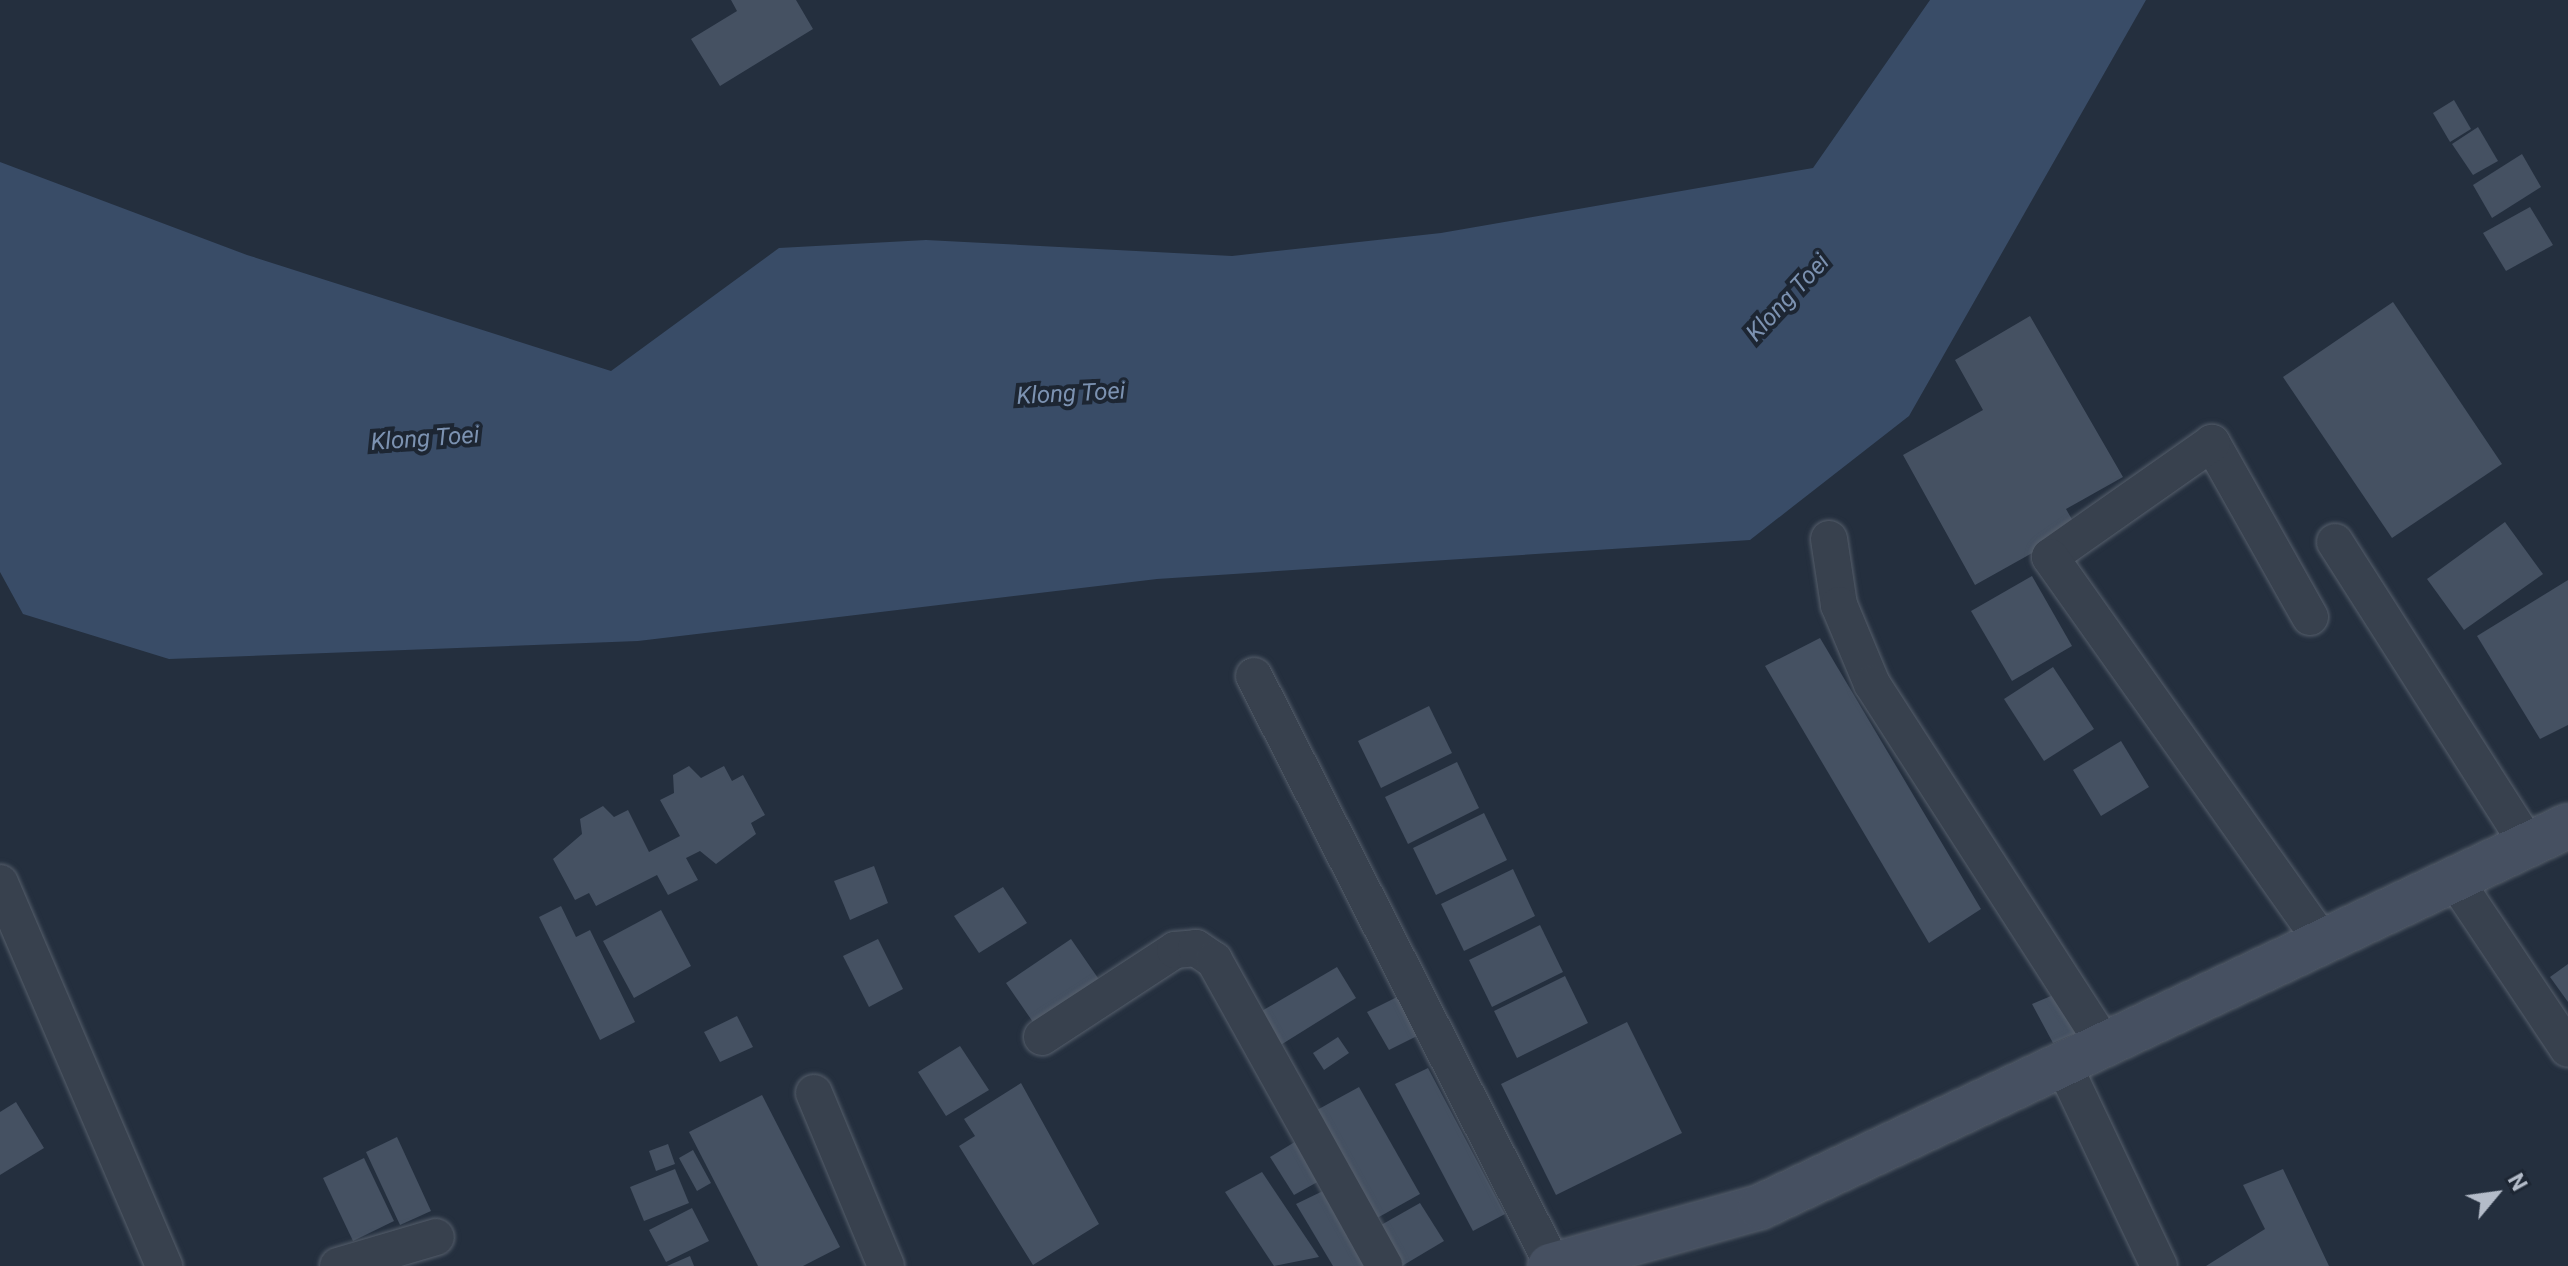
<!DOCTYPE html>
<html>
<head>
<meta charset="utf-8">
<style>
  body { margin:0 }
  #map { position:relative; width:2568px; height:1266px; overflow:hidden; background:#242f3e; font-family:Roboto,sans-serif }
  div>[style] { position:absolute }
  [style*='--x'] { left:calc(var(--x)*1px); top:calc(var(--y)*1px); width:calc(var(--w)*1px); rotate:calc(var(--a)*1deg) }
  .water>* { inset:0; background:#394c67 }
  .building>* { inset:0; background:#455162 }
  .roads { filter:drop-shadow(0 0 2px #565f6c) drop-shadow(0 0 2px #565f6c) }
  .street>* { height:36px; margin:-18px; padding:0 18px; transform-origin:18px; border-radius:18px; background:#38414e }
  .secondary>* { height:44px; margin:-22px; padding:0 22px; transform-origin:22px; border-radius:22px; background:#465061 }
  span { translate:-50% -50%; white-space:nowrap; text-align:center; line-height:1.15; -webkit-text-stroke:8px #1d2633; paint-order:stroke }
  .water-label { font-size:24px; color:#7c92b1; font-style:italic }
  .north { position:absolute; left:2456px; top:1154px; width:80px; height:80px; -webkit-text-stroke:6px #1d2633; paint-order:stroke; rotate:61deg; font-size:22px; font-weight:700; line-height:32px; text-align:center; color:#b4bcc9 }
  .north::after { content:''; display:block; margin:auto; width:28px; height:36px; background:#b4bcc9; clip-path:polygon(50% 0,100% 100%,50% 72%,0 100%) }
</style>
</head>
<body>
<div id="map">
  <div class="water">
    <div style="clip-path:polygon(1930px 0,2146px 0,1909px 416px,1750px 540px,1157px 579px,638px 641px,169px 659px,23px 614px,0 572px,0 162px,247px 255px,611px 371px,779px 248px,926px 240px,1232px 256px,1441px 233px,1813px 168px)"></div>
  </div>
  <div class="building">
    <div style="clip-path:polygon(731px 0,796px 0,813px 29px,720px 86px,691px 39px,737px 11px)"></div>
    <div style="clip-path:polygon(2454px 100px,2471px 129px,2450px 142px,2433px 113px)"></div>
    <div style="clip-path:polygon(2478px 127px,2498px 161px,2473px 175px,2452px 144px)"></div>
    <div style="clip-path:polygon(2522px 154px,2541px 187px,2492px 218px,2473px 185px)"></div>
    <div style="clip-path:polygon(2530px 207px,2553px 245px,2506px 271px,2483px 233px)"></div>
    <div style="clip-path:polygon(2393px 302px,2502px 464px,2392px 538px,2283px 377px)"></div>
    <div style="clip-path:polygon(2030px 316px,2123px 477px,2066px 509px,2077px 528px,1975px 585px,1903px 455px,1983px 410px,1955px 360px)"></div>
    <div style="clip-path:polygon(2505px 522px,2543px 574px,2464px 630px,2427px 579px)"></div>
    <div style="clip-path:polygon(2032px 576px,2072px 646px,2012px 681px,1971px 611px)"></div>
    <div style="clip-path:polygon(2568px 580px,2568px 725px,2540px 739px,2477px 636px)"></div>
    <div style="clip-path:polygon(1820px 638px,1981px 909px,1929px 943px,1765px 666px)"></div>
    <div style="clip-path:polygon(2053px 667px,2094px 729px,2044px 761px,2004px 699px)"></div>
    <div style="clip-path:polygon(1429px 706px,1452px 753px,1381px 788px,1358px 741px)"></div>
    <div style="clip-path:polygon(2121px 741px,2149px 787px,2101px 816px,2073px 770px)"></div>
    <div style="clip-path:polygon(1457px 762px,1479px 808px,1408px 844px,1385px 797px)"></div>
    <div style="clip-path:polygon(689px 766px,701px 778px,724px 766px,732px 781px,743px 775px,765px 815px,751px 823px,756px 834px,716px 864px,700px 851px,686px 858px,698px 880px,668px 895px,657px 875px,596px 906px,589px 893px,575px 900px,553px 859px,582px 834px,580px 819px,603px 806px,614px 817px,628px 810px,649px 852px,680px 836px,660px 800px,674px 793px,673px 775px)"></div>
    <div style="clip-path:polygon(1484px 813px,1507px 860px,1436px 895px,1413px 848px)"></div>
    <div style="clip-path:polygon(874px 866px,888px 903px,850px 920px,834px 881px)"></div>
    <div style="clip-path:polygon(1513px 869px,1535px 916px,1464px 951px,1441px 904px)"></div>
    <div style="clip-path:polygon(1003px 887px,1027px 923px,979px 953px,954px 916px)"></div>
    <div style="clip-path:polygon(561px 906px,576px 937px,590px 930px,635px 1022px,600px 1040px,539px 917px)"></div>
    <div style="clip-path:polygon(661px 910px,691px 966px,634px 998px,603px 941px)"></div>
    <div style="clip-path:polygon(1540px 925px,1563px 972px,1492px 1007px,1469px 960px)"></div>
    <div style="clip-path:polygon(878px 939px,903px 989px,869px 1007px,843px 956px)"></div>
    <div style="clip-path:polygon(1071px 939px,1100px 981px,1035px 1025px,1006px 983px)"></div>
    <div style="clip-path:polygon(2568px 964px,2568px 1002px,2550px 977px)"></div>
    <div style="clip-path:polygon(1337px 967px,1356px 998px,1279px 1046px,1260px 1012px)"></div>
    <div style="clip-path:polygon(1565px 976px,1588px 1023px,1517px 1058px,1494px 1011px)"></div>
    <div style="clip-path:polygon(2058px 993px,2078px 1032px,2053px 1043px,2032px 1004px)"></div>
    <div style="clip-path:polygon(1399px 996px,1419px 1035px,1389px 1050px,1367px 1012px)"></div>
    <div style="clip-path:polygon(737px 1016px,753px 1047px,720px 1062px,704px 1032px)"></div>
    <div style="clip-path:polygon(1627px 1022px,1682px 1133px,1556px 1195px,1501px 1084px)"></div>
    <div style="clip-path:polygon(1338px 1037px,1349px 1053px,1324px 1070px,1313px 1053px)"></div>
    <div style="clip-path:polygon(960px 1046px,989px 1090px,946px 1116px,918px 1072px)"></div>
    <div style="clip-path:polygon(1428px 1068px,1505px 1214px,1473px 1231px,1395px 1084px)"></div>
    <div style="clip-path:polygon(1021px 1083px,1099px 1224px,1033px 1265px,959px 1146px,975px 1136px,964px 1119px)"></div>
    <div style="clip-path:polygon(1359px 1087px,1420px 1194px,1370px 1222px,1306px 1116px)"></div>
    <div style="clip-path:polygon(762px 1095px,840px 1247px,803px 1266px,758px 1266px,689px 1132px)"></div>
    <div style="clip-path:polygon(16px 1102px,44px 1148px,0 1175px,0 1112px)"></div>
    <div style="clip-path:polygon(397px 1137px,431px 1211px,400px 1225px,366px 1152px)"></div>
    <div style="clip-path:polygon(1298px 1140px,1321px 1180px,1294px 1195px,1270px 1157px)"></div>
    <div style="clip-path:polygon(668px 1144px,675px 1164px,656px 1171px,649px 1151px)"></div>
    <div style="clip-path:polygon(693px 1150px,711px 1183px,697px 1191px,679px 1158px)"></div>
    <div style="clip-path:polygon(364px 1158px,394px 1221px,353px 1241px,323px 1178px)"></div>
    <div style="clip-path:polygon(675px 1169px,689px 1203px,644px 1221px,630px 1187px)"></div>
    <div style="clip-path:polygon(2283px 1169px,2329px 1266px,2206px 1266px,2265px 1229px,2243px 1185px)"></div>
    <div style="clip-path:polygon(1262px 1172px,1319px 1257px,1274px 1266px,1225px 1192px)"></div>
    <div style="clip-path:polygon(1325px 1190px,1372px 1266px,1333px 1266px,1296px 1204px)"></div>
    <div style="clip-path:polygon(1420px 1203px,1444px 1241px,1402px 1266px,1374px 1229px)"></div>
    <div style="clip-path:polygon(692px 1208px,709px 1241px,666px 1262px,649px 1230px)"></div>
    <div style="clip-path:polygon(690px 1256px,694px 1266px,667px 1266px)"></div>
  </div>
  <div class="roads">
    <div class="street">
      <div style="--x:1829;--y:539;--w:67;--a:81.4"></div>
      <div style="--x:1839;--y:605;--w:86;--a:67.3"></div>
      <div style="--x:1872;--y:684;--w:431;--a:57.2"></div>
      <div style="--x:2335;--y:542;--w:359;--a:57.5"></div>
      <div style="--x:2310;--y:617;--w:200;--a:-119.4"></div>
      <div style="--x:2212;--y:443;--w:198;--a:144.9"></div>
      <div style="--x:2050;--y:557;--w:473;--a:54.7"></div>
      <div style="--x:1254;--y:676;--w:661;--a:63.09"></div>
      <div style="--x:2455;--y:880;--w:203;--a:56.2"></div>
      <div style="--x:0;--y:883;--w:417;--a:66.8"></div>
      <div style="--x:1042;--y:1037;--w:159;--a:-33.2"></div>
      <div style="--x:1175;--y:950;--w:21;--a:-5"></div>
      <div style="--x:1196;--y:948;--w:22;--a:34"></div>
      <div style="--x:1214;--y:960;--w:350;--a:60.9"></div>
      <div style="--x:2064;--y:1066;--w:221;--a:64.6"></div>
      <div style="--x:814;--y:1093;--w:187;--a:67.4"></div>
      <div style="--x:338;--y:1266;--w:102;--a:-16.5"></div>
    </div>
    <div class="secondary">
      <div style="--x:1550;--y:1266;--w:218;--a:-15.7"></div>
      <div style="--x:1760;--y:1207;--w:893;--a:-25.25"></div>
    </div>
  </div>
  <div class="water-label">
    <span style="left:1788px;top:298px;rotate:-47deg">Klong Toei</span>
    <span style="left:1071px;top:394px;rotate:-3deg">Klong Toei</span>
    <span style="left:425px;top:439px;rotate:-4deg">Klong Toei</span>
  </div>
  <div class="north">N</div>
</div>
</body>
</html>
